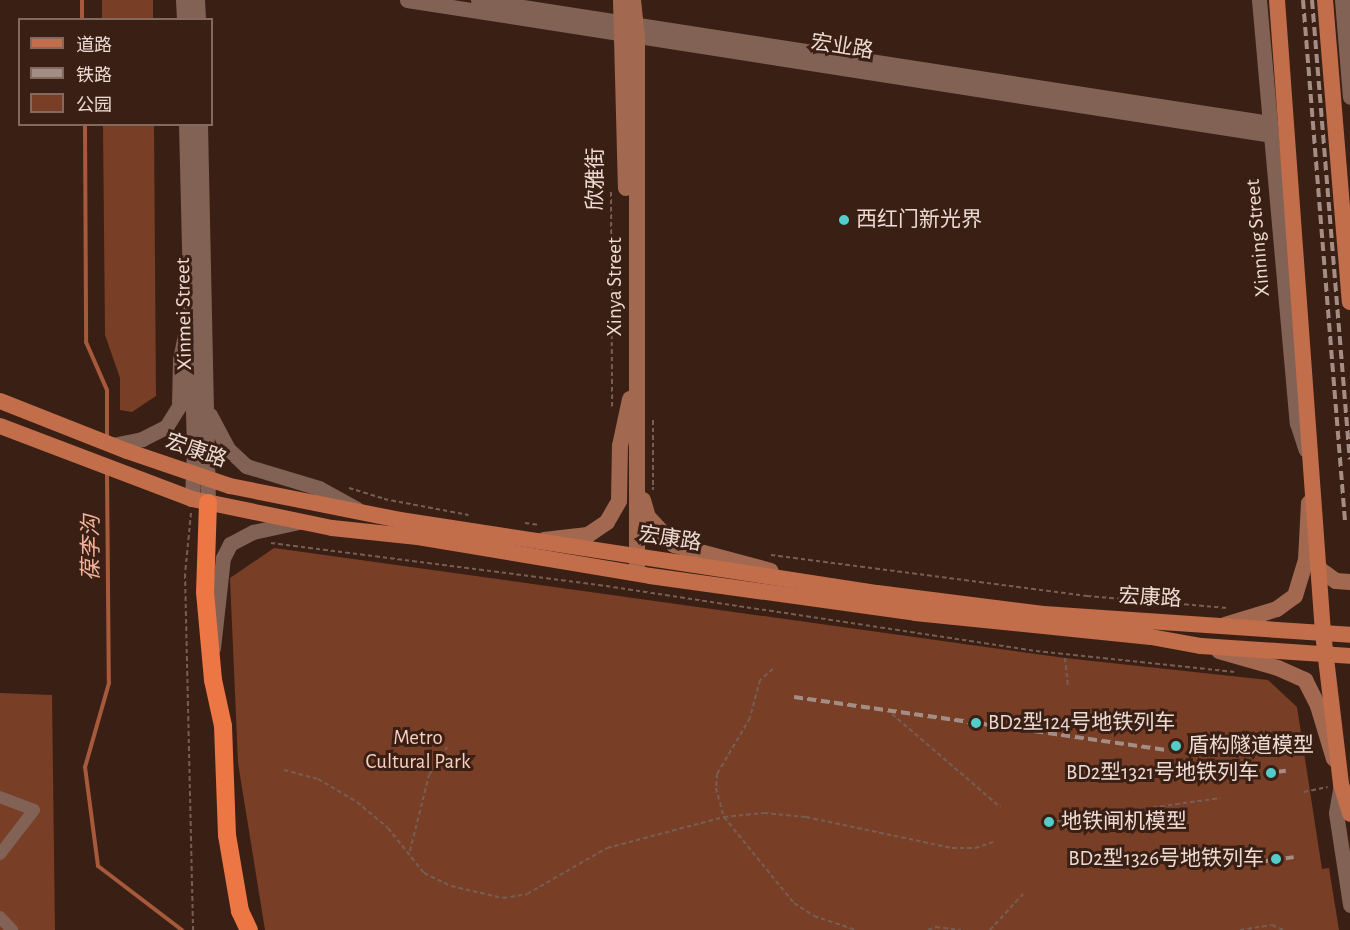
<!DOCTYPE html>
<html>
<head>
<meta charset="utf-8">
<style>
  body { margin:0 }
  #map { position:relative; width:1350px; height:930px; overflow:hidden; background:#3a1f15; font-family:"Alegreya Sans","Noto Sans SC",sans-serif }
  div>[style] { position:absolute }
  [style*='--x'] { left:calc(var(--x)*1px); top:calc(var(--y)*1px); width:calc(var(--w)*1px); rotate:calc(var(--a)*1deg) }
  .green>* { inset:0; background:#783e26 }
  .stream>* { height:4px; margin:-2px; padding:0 2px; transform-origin:2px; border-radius:2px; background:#a75a3b }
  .path>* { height:2px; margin-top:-1px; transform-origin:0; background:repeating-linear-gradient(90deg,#765e55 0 4.5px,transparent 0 7.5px) }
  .minor>* { height:12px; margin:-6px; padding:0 6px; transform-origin:6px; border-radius:6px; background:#826255 }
  .tertiary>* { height:15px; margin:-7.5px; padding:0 7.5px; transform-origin:7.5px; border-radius:7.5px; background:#826255 }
  .secondary>* { height:16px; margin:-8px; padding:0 8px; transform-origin:8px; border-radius:8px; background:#a26850 }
  .primary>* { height:16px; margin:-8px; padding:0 8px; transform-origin:8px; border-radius:8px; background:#c26e4b }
  .motorway>* { height:18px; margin:-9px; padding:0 9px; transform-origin:9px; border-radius:9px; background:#ec7644 }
  .rail>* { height:4px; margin-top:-2px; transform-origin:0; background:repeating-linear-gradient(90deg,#a38d84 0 9px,transparent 0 13.5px) }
  .dots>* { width:16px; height:16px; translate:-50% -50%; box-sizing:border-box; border:3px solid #3a1f15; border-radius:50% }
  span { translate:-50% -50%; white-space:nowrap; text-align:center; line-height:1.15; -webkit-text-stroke:6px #3a1f15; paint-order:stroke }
  .street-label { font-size:21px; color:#eddbd3 }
  .poi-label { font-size:21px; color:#eddbd3 }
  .left { translate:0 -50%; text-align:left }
  .right { translate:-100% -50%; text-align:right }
  .park-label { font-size:21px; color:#fbcfbd }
  .water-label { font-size:22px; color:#f2b198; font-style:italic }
  .legend { position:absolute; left:18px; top:18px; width:195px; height:108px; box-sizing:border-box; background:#3a1f15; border:2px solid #826a61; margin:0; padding:8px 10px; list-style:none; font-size:18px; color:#eddbd3 }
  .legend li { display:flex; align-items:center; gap:12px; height:30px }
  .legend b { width:30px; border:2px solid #826a61 }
</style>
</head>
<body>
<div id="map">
  <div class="green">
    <div style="clip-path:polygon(102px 0,153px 0,153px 19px,102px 19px)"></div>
    <div style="clip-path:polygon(103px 125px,154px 125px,156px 396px,132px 412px,120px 410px,120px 378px,105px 335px)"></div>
    <div style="clip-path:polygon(274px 548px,1065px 658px,1268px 680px,1297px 707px,1322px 869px,1329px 868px,1339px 930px,265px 930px,238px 763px,230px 578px)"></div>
    <div style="clip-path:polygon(0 693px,52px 695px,55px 930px,0 930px)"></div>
  </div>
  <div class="stream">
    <div style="--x:82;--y:0;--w:20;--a:90"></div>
    <div style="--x:85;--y:124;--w:218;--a:89.7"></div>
    <div style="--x:86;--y:342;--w:52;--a:66.4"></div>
    <div style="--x:107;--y:390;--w:47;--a:90"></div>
    <div style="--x:107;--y:472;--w:211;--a:89.5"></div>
    <div style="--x:109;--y:683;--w:87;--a:105.9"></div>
    <div style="--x:85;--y:767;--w:100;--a:82.5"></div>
    <div style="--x:98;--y:866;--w:106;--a:37.3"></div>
  </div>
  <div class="path">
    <div style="--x:611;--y:192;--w:217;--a:89.7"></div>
    <div style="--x:653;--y:420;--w:70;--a:90"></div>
    <div style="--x:349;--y:488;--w:37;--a:17"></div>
    <div style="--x:384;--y:499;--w:86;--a:10.7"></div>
    <div style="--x:191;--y:513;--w:61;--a:95.6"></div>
    <div style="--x:185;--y:574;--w:356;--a:88.7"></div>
    <div style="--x:525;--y:523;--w:15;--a:8"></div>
    <div style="--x:271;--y:543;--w:338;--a:7.3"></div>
    <div style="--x:606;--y:586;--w:435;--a:8.6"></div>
    <div style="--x:1036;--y:651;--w:200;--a:6"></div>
    <div style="--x:771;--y:555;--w:319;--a:7.4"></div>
    <div style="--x:1087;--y:596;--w:141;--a:4.9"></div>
    <div style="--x:1065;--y:658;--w:30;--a:84"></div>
    <div style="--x:773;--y:669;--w:17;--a:140"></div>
    <div style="--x:760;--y:680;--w:39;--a:105"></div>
    <div style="--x:750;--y:718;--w:65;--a:120.5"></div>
    <div style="--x:717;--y:774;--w:14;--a:94"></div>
    <div style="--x:716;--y:788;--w:30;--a:75"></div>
    <div style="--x:724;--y:817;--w:111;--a:50.9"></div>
    <div style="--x:794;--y:903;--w:24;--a:33"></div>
    <div style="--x:814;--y:916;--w:44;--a:18.4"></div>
    <div style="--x:892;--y:714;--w:143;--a:40.7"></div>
    <div style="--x:284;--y:770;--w:35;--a:15"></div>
    <div style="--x:318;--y:779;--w:45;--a:30.5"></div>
    <div style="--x:357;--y:802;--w:40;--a:40"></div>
    <div style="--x:388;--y:828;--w:58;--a:51.3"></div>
    <div style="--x:424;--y:873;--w:30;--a:26"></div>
    <div style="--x:451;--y:886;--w:53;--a:13"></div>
    <div style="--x:503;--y:898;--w:24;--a:-9"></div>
    <div style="--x:527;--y:894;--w:92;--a:-29.9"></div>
    <div style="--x:607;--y:848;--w:121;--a:-14.8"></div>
    <div style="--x:724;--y:817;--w:40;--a:-5.7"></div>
    <div style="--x:764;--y:813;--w:42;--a:5.4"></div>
    <div style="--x:806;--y:817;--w:149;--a:12"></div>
    <div style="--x:952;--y:848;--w:23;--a:0"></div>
    <div style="--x:975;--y:848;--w:19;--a:-18"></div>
    <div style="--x:1304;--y:792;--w:24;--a:-12"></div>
    <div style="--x:1049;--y:822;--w:173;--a:-8"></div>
    <div style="--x:410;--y:851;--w:78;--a:-76"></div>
    <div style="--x:429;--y:775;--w:33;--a:-57"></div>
    <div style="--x:928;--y:930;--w:9;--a:-21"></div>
    <div style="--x:936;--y:927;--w:25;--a:7"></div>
    <div style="--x:990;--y:930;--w:49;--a:-47.5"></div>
    <div style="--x:1240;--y:930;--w:32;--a:-9"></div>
    <div style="--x:1272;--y:925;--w:12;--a:24"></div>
  </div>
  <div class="minor">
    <div style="--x:0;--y:797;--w:36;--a:21"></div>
    <div style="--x:34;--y:810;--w:56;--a:127.7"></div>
    <div style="--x:0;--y:917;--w:18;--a:47"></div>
  </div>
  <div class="tertiary">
    <div style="--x:183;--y:0;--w:20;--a:87"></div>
    <div style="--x:197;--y:0;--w:20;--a:87"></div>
    <div style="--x:407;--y:0;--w:874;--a:8.88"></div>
    <div style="--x:478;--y:0;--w:801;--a:8.83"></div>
    <div style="--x:1259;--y:0;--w:425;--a:84.9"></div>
    <div style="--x:1297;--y:423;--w:28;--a:72"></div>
    <div style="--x:1342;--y:0;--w:97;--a:85.3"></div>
    <div style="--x:186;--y:124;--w:325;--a:88.6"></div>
    <div style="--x:194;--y:449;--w:50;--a:92.3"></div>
    <div style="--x:200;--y:124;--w:379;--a:88.8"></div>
    <div style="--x:210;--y:415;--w:38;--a:62"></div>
    <div style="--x:228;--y:449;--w:25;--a:43"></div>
    <div style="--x:246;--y:466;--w:76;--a:16.8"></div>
    <div style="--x:319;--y:488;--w:43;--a:28.9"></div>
    <div style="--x:112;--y:445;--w:31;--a:-11"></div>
    <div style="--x:142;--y:439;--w:27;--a:-27"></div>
    <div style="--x:166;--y:427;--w:25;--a:-58"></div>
    <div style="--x:179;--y:406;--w:46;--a:-88.8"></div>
    <div style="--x:180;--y:360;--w:25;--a:-79"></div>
    <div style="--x:213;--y:648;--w:91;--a:-83.7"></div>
    <div style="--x:223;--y:558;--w:16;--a:-63"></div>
    <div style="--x:230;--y:544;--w:26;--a:-28"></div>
    <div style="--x:253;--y:532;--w:47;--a:-12.3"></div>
    <div style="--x:1341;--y:784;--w:29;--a:100"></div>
    <div style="--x:1336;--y:813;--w:93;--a:81.3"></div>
  </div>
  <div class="secondary">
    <div style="--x:621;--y:0;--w:188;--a:88.5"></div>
    <div style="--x:633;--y:0;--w:36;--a:84"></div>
    <div style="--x:637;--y:36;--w:533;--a:90"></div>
    <div style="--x:643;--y:500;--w:18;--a:74"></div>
    <div style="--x:648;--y:517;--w:38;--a:47"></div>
    <div style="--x:674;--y:545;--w:100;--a:15"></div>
    <div style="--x:544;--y:540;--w:44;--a:-6.5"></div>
    <div style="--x:588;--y:535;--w:23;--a:-34"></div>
    <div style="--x:607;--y:522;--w:24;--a:-60"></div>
    <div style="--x:619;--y:501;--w:55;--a:-89"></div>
    <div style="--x:620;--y:446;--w:48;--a:-78"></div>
    <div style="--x:1318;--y:568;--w:22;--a:36"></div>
    <div style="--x:1336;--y:581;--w:14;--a:4"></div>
    <div style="--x:1225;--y:625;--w:54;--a:-17.1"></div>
    <div style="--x:1277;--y:609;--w:22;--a:-36"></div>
    <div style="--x:1295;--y:596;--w:38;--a:-73"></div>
    <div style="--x:1306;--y:560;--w:57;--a:-87"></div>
    <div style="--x:1219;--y:651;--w:61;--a:16.1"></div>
    <div style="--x:1278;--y:668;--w:30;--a:24"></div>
    <div style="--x:1305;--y:680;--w:29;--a:63"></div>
    <div style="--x:1318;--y:706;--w:55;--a:73.2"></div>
  </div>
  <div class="primary">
    <div style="--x:1277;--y:0;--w:635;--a:85.84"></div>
    <div style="--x:1323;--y:633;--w:152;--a:83.2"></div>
    <div style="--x:1341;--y:784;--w:31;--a:73"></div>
    <div style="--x:1325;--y:0;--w:303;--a:85.3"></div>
    <div style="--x:0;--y:401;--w:136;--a:21.5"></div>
    <div style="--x:127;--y:451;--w:109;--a:18.8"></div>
    <div style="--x:230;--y:486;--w:173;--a:11.3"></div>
    <div style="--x:400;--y:520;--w:483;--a:8.7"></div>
    <div style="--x:877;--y:593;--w:168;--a:7.2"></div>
    <div style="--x:1044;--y:614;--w:307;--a:3.9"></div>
    <div style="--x:0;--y:426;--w:205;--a:20.8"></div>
    <div style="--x:192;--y:499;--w:143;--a:11.7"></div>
    <div style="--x:332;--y:528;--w:86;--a:6"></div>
    <div style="--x:418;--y:537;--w:235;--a:9.5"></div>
    <div style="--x:650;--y:576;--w:268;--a:7.9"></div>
    <div style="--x:915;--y:613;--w:237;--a:5.8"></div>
    <div style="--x:1151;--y:637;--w:51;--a:10.2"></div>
    <div style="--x:1201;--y:646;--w:149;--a:3.8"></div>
  </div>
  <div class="motorway">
    <div style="--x:208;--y:503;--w:89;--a:91.9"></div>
    <div style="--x:205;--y:592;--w:88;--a:84.8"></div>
    <div style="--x:213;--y:680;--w:47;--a:77.7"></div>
    <div style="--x:223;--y:726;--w:109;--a:87.9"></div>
    <div style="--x:227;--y:835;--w:77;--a:80.3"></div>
    <div style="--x:240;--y:911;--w:21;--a:65"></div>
  </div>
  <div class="rail">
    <div style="--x:1303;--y:0;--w:523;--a:85.39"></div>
    <div style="--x:1312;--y:0;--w:461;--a:85.3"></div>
    <div style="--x:794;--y:697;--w:376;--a:8.1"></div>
    <div style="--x:1252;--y:775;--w:34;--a:-7"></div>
    <div style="--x:1259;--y:862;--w:35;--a:-8"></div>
  </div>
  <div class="dots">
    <div style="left:844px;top:220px;background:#53cdca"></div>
    <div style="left:976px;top:723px;background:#53cdca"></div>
    <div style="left:1176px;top:746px;background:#53cdca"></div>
    <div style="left:1271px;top:773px;background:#53cdca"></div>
    <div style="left:1049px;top:822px;background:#53cdca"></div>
    <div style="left:1276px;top:859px;background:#53cdca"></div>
  </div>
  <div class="street-label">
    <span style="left:842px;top:47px;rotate:9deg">宏业路</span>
    <span style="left:596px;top:179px;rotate:-90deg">欣雅街</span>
    <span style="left:1258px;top:238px;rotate:-95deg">Xinning Street</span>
    <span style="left:615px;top:287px;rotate:-90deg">Xinya Street</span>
    <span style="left:184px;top:314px;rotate:-91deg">Xinmei Street</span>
    <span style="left:196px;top:451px;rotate:19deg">宏康路</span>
    <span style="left:670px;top:539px;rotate:9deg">宏康路</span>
    <span style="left:1150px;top:598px;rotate:3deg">宏康路</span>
  </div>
  <div class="poi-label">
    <span class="left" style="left:856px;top:220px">西红门新光界</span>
    <span class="left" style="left:988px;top:723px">BD2型124号地铁列车</span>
    <span class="left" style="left:1188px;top:746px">盾构隧道模型</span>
    <span class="right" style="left:1259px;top:773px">BD2型1321号地铁列车</span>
    <span class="left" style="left:1061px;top:822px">地铁闸机模型</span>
    <span class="right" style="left:1264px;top:859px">BD2型1326号地铁列车</span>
  </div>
  <div class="park-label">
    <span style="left:418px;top:750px">Metro<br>Cultural Park</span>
  </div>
  <div class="water-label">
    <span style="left:92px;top:548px;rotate:-90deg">葆李沟</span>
  </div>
  <ul class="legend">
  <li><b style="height:8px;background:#c26e4b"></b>道路</li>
  <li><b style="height:8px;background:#a38d84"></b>铁路</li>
  <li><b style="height:16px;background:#783e26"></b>公园</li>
  </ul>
</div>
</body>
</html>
